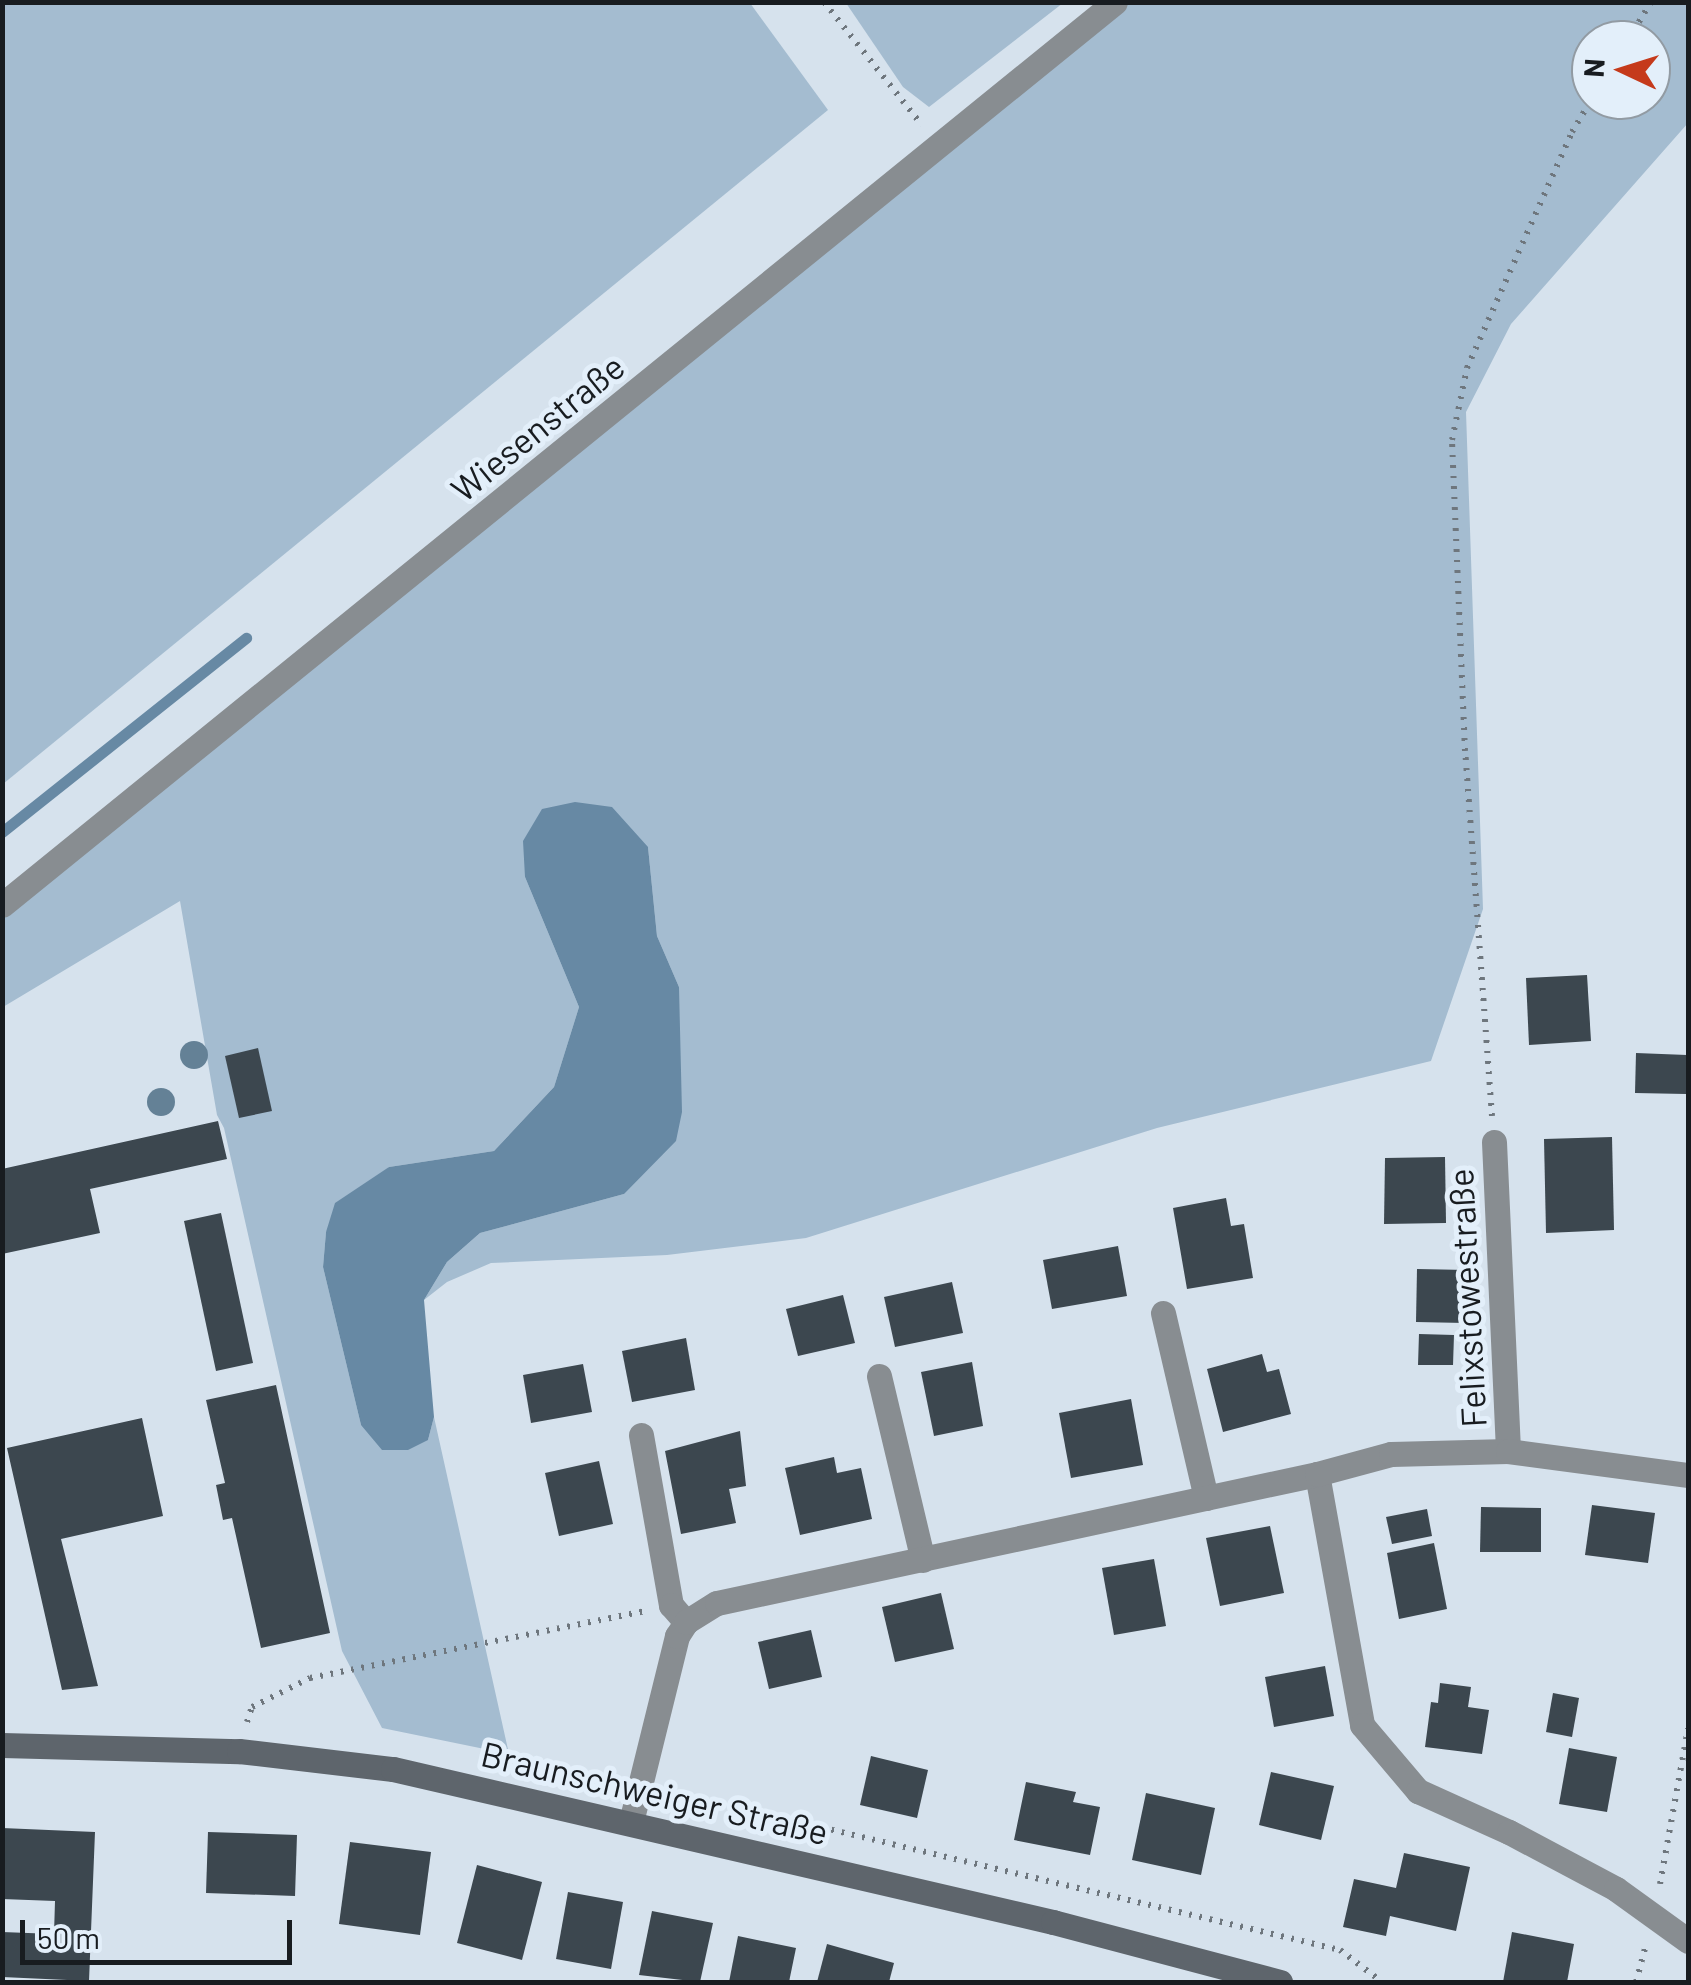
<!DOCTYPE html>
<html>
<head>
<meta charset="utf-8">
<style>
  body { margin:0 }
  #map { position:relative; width:1691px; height:1985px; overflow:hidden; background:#d6e2ed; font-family:Barlow,sans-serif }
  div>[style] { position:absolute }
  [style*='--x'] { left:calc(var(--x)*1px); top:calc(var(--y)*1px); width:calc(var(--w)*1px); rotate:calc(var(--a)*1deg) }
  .green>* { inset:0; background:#a4bcd0 }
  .water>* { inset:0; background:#6789a4 }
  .stream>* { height:11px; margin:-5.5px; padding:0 5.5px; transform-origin:5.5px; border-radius:5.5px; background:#6789a4 }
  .building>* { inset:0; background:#3c474f }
  .path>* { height:6px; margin-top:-3px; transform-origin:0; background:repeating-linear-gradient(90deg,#6e767d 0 2.5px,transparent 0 10.5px) }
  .street>* { height:25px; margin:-12.5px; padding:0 12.5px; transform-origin:12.5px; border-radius:12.5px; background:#888d91 }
  .secondary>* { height:25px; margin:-12.5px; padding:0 12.5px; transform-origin:12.5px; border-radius:12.5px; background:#5e656c }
  .trees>* { width:28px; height:28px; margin:-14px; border-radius:50%; background:#648196 }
  span { translate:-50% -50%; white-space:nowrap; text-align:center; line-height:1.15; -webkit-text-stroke:10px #e3effa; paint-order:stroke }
  .street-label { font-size:35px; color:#181c20 }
  .frame { position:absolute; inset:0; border:5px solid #181c20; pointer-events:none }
  .north { position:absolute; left:1571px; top:20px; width:100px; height:100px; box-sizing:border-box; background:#e3effa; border:2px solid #929ba3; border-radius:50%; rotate:274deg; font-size:28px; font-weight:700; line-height:40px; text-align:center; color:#181c20 }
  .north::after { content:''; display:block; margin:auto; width:35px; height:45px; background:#c53a1b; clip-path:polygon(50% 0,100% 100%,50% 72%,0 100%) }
  .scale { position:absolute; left:20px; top:1920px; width:272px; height:45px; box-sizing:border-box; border:5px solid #181c20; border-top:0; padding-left:12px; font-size:30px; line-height:35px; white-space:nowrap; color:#181c20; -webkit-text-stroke:8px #e3effa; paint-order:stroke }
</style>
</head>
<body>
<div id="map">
  <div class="green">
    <div style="clip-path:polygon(3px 2px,750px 3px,828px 110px,3px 784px)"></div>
    <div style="clip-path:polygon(846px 3px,1063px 3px,929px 107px,903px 87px)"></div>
    <div style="clip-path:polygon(evenodd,1125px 3px,1688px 3px,1688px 123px,1511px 324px,1466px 412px,1483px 909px,1431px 1061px,1157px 1128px,806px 1238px,667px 1255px,491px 1263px,447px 1282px,424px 1300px,447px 1262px,480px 1233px,624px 1194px,679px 987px,657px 936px,648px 847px,525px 877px,579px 1007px,554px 1087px,494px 1151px,389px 1167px,326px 1232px,323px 1267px,361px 1425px,428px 1440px,434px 1417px,509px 1754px,382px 1728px,342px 1651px,224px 1128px,217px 1115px,180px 901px,3px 1007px,3px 913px,1125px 3px,1591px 40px,1651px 40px,1651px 100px,1591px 100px,1591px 40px)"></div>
  </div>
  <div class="water">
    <div style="clip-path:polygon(575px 802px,612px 807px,648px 847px,657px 936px,679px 987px,682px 1112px,676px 1141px,624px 1194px,480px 1233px,447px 1262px,424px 1300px,434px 1417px,428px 1440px,408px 1450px,382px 1450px,361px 1425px,323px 1267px,326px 1232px,335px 1203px,389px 1167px,494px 1151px,554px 1087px,579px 1007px,525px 877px,523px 841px,542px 809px)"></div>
  </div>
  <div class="stream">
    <div style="--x:2;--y:832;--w:312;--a:-38.5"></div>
  </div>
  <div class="building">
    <div style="clip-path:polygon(1587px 975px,1591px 1041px,1529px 1045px,1526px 978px)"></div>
    <div style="clip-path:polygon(258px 1048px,272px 1111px,239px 1118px,225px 1056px)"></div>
    <div style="clip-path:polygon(1636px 1053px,1687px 1055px,1686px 1094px,1635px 1093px)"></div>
    <div style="clip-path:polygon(218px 1121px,227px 1159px,90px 1189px,100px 1233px,2px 1254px,2px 1169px)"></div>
    <div style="clip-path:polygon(1612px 1137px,1614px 1230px,1546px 1233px,1544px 1139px)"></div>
    <div style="clip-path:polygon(1445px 1157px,1446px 1223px,1384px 1224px,1385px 1158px)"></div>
    <div style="clip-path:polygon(1226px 1198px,1231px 1226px,1244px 1224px,1253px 1278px,1187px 1289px,1173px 1208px)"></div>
    <div style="clip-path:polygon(221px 1213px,253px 1363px,216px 1371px,184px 1221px)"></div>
    <div style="clip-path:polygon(1118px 1246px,1127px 1296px,1052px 1309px,1043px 1260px)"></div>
    <div style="clip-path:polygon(1417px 1269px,1467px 1270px,1465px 1323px,1416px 1322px)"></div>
    <div style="clip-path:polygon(952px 1282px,963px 1333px,895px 1347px,884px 1297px)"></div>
    <div style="clip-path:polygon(843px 1295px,855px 1343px,798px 1356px,786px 1309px)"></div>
    <div style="clip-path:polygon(1419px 1334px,1454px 1335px,1453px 1365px,1418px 1365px)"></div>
    <div style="clip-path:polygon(686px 1338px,695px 1390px,632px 1402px,622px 1351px)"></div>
    <div style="clip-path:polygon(1262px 1354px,1267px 1372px,1279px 1369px,1291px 1414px,1223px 1432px,1207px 1369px)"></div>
    <div style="clip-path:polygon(972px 1362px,983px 1426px,934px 1436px,921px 1372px)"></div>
    <div style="clip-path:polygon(583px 1364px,592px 1412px,531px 1423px,523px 1375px)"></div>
    <div style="clip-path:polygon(276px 1385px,330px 1633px,261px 1648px,232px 1518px,223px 1520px,216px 1485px,225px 1483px,206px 1400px)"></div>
    <div style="clip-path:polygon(1131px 1399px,1143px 1465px,1071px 1478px,1059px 1413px)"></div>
    <div style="clip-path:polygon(142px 1418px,163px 1516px,61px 1539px,98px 1686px,62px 1690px,7px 1448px)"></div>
    <div style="clip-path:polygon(740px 1431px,746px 1486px,729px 1489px,736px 1523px,681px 1534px,665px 1451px)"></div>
    <div style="clip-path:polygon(834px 1457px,837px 1473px,861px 1468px,872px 1519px,800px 1535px,785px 1468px)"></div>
    <div style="clip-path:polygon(599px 1461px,613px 1524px,559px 1536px,545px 1473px)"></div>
    <div style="clip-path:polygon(1592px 1505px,1655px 1513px,1648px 1563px,1585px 1555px)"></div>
    <div style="clip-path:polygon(1481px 1507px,1541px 1508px,1541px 1552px,1480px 1552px)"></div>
    <div style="clip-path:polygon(1427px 1509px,1432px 1536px,1392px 1544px,1386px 1517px)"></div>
    <div style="clip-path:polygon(1270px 1526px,1284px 1593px,1220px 1606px,1206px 1538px)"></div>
    <div style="clip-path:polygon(1434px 1543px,1447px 1609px,1399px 1619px,1387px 1553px)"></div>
    <div style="clip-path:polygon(1154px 1559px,1166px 1626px,1114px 1635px,1102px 1568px)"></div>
    <div style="clip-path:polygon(941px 1593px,954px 1649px,895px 1662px,882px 1607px)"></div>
    <div style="clip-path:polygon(811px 1630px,822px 1677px,769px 1689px,758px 1642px)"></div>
    <div style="clip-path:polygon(1325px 1666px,1334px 1716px,1274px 1727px,1265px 1677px)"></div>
    <div style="clip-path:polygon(1440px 1683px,1471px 1687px,1468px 1707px,1489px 1710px,1482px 1754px,1425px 1747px,1431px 1702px,1438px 1703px)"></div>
    <div style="clip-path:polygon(1553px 1693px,1579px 1698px,1572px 1737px,1546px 1732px)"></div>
    <div style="clip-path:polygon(1569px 1748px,1617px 1757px,1607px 1812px,1559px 1804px)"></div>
    <div style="clip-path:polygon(871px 1756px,928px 1770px,917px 1818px,860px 1805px)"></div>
    <div style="clip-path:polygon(1271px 1772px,1334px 1786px,1321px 1840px,1259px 1825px)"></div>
    <div style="clip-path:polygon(1026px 1782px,1076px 1792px,1073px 1802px,1100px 1807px,1090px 1855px,1014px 1840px)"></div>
    <div style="clip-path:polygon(1146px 1793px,1215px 1808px,1201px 1875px,1132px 1860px)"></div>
    <div style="clip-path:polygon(2px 1828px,95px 1832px,89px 1981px,2px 1977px,2px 1932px,54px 1934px,55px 1901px,2px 1899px)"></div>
    <div style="clip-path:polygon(208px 1832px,297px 1835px,295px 1896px,206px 1893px)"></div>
    <div style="clip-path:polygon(350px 1842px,431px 1852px,420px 1935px,339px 1924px)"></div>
    <div style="clip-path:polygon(1404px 1853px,1470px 1867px,1456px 1931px,1390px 1916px,1386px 1936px,1343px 1927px,1354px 1879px,1396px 1888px)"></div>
    <div style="clip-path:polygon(477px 1865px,542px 1882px,522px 1960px,457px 1943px)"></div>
    <div style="clip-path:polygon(568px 1892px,623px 1902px,611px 1969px,556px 1959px)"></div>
    <div style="clip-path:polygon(652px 1911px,713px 1923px,700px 1982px,639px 1975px)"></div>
    <div style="clip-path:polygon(1512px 1932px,1574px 1944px,1567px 1982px,1503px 1982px)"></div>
    <div style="clip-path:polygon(738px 1936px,796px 1948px,789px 1982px,729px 1982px)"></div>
    <div style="clip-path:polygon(827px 1944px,894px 1963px,889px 1982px,817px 1982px)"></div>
  </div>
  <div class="path">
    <div style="--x:824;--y:2;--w:157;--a:51.5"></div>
    <div style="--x:1628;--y:40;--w:44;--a:-58.8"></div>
    <div style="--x:1492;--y:1116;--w:366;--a:-94.2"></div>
    <div style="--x:1465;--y:751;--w:311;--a:-92.4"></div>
    <div style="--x:1452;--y:440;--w:74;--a:-78.2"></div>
    <div style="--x:1467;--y:368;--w:258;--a:-66"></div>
    <div style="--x:1572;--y:132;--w:37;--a:-59"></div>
    <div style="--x:247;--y:1722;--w:16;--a:-72"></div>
    <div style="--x:252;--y:1707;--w:65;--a:-26.6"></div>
    <div style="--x:310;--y:1678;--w:342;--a:-11.3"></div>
    <div style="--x:668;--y:1791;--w:691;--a:13.31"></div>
    <div style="--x:1340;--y:1950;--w:53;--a:37.3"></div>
    <div style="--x:1660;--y:1884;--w:158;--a:-79.8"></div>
    <div style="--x:1636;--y:1982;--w:38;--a:-75"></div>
  </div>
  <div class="street">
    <div style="--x:2;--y:905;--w:1433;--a:-39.05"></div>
    <div style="--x:1494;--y:1142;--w:309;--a:87.4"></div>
    <div style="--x:1163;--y:1313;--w:190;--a:76.9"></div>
    <div style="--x:879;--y:1376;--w:189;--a:76.6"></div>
    <div style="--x:641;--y:1435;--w:173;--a:80"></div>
    <div style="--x:671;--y:1605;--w:23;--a:49"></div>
    <div style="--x:1317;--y:1474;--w:255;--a:79.8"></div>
    <div style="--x:1362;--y:1725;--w:87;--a:49.7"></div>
    <div style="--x:1418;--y:1791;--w:100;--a:24.3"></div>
    <div style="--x:1509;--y:1832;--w:121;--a:28"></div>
    <div style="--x:1616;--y:1889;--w:89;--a:35.8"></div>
    <div style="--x:631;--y:1822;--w:192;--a:-76.1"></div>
    <div style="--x:677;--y:1636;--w:17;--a:-57"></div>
    <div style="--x:686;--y:1622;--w:36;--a:-32"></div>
    <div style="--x:717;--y:1603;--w:614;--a:-12.13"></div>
    <div style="--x:1317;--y:1474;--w:77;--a:-15.1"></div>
    <div style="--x:1391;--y:1454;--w:117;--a:-1.5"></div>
    <div style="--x:1508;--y:1451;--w:182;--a:7.6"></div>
  </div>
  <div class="secondary">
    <div style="--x:2;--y:1745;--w:237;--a:1.5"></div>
    <div style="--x:239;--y:1751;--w:155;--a:6.7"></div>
    <div style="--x:393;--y:1769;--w:678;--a:13.05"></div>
    <div style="--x:1053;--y:1922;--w:235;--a:14.8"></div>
  </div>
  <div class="trees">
    <div style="left:194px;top:1055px"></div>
    <div style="left:161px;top:1102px"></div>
  </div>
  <div class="street-label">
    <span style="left:537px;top:427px;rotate:-39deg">Wiesenstraße</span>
    <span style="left:1466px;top:1298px;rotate:-93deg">Felixstowestraße</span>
    <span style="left:655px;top:1792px;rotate:13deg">Braunschweiger Straße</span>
  </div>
  <div class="frame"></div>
  <div class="north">N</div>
  <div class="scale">50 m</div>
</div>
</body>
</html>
